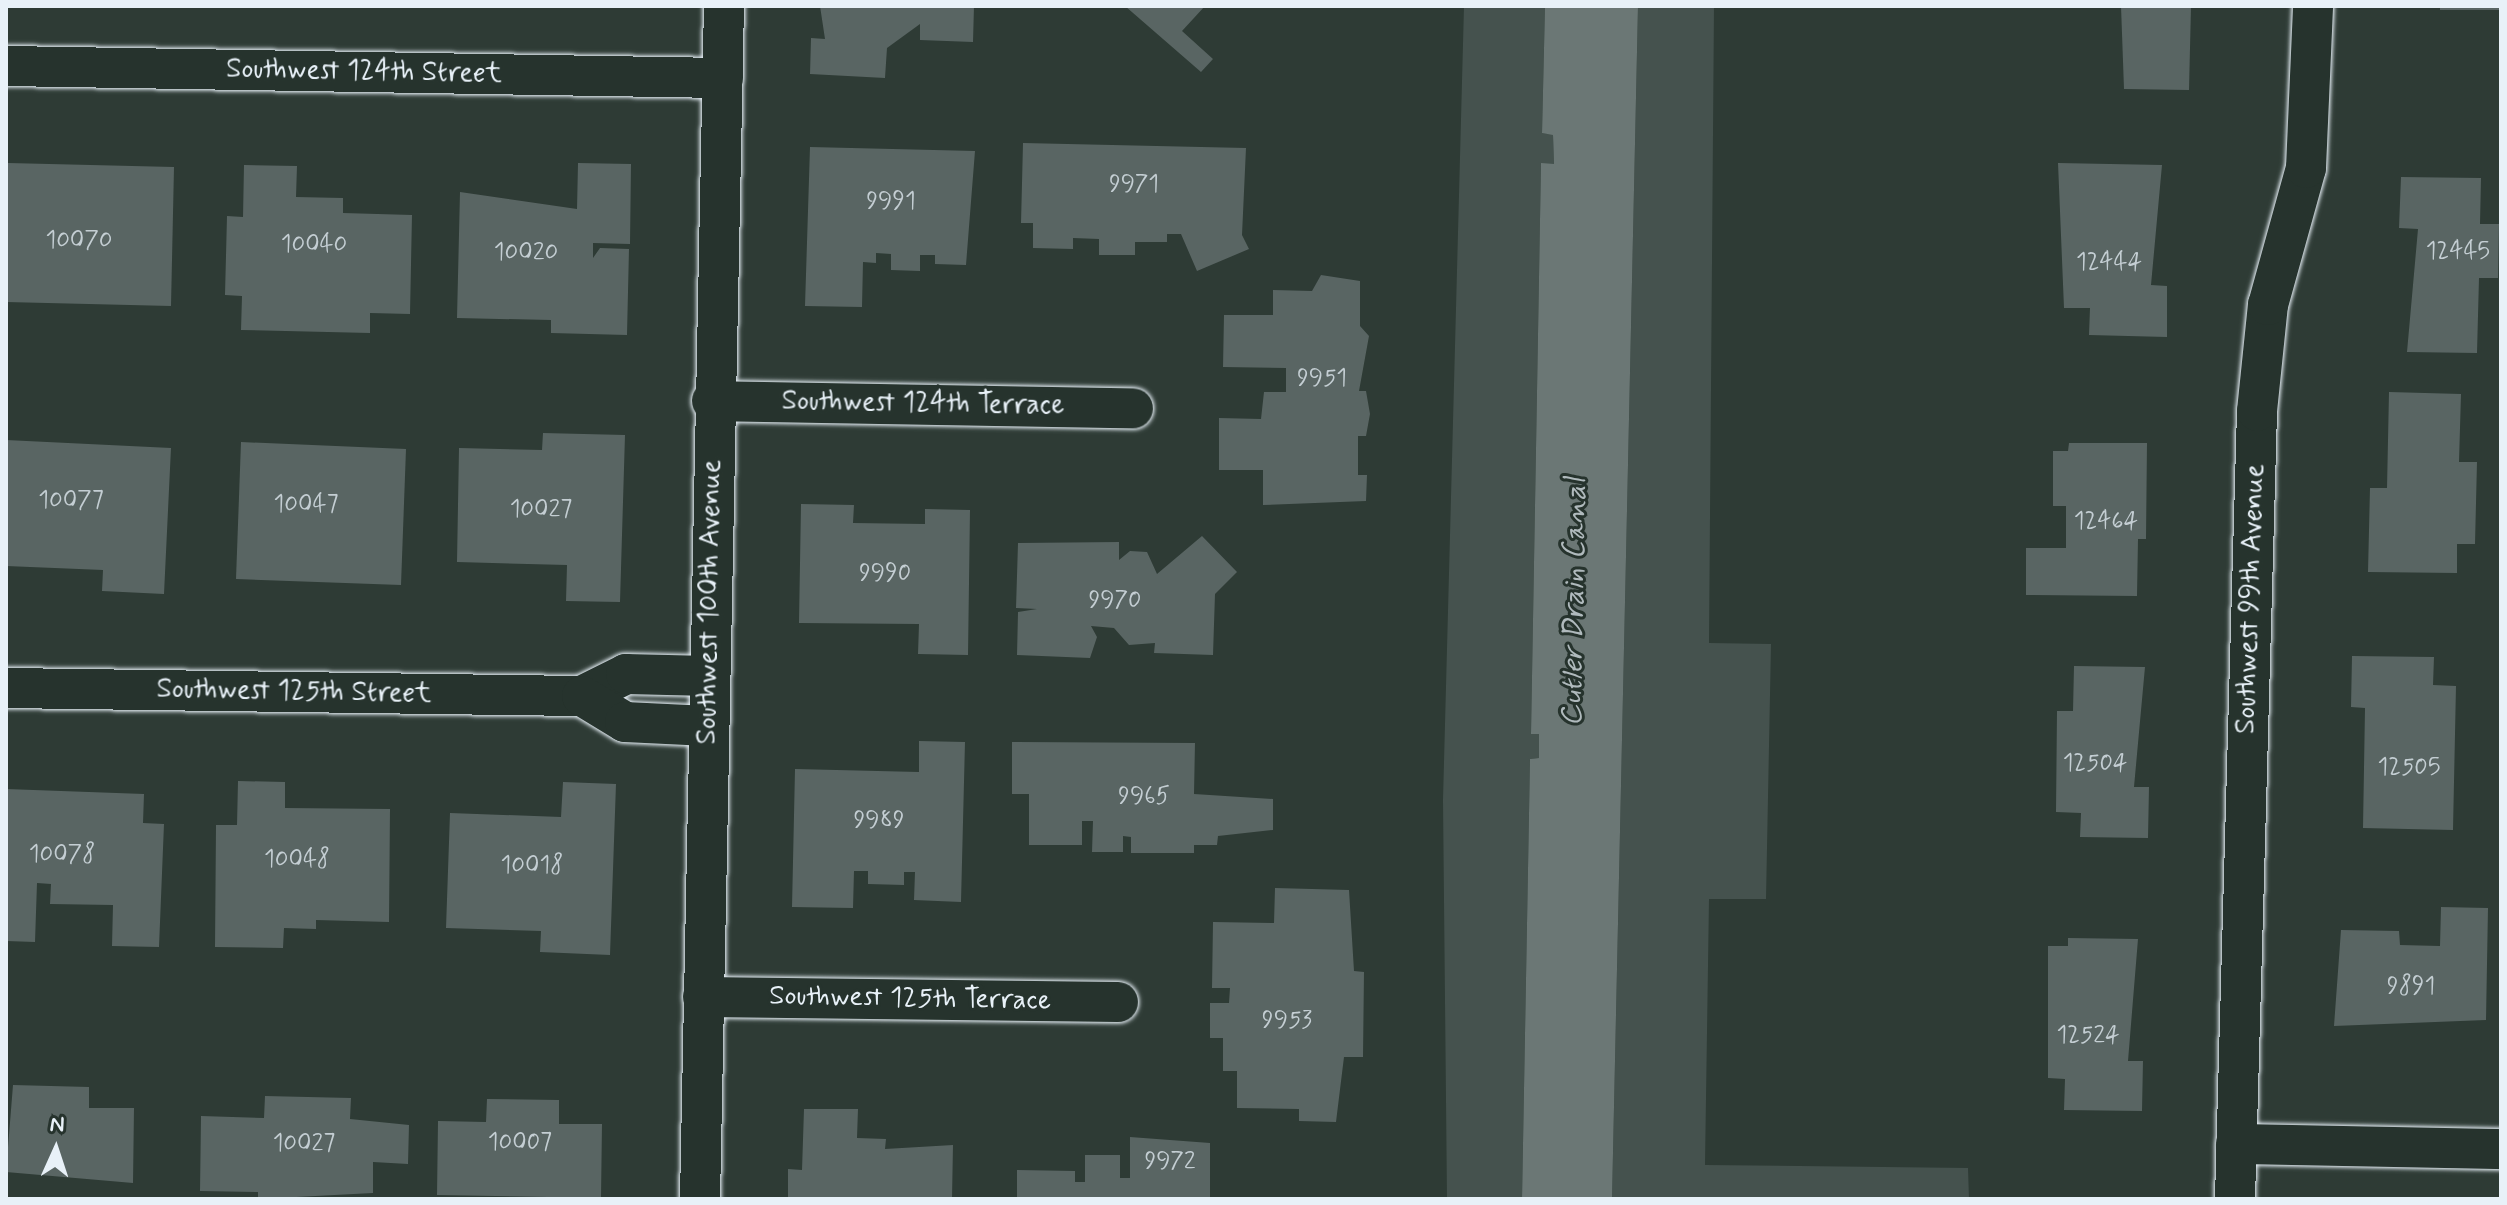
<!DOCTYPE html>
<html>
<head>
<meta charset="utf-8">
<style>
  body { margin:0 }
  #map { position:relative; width:2507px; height:1205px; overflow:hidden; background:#2e3b35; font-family:Mynerve,sans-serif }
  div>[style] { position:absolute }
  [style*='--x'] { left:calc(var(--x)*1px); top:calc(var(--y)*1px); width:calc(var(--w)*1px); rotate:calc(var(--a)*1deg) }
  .green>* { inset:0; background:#45524e }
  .water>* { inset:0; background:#6b7775 }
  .building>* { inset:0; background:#596563 }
  .roads { filter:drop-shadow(0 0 2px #e8f1f8) drop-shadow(0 0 2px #e8f1f8) }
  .street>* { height:40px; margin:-20px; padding:0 20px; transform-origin:20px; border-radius:20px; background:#26332d }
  span { translate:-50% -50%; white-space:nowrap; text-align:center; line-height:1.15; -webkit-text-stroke:6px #26332d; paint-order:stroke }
  .number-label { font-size:24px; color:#c4ced3 }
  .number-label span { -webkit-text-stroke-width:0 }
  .street-label { font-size:28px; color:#e8f1f8 }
  .water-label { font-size:30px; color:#b0babd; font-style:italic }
  .frame { position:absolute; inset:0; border:8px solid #e8f1f8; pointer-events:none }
  .north { position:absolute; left:16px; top:1109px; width:80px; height:80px; -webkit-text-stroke:6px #26332d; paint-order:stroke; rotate:3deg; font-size:22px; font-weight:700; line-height:32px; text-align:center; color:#e8f1f8 }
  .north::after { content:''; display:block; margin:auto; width:28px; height:36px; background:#e8f1f8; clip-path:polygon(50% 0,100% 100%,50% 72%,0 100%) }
</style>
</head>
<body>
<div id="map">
  <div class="green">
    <div style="clip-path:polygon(1464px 6px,1545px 6px,1542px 133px,1553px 134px,1554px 164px,1541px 164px,1531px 734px,1539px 734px,1539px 758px,1530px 759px,1522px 1199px,1447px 1199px,1443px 800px)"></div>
    <div style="clip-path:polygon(1638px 6px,1714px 6px,1709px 643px,1771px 644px,1766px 899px,1709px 899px,1705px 1165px,1968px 1168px,1969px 1199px,1612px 1199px)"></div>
  </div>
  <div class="water">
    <div style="clip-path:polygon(1545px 6px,1638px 6px,1612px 1199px,1522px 1199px,1530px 759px,1539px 758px,1539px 734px,1531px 734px,1541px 163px,1554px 164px,1553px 135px,1542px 133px)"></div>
  </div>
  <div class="building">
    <div style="clip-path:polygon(820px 6px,974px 6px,973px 42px,920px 40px,920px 24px,887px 48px,885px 78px,810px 74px,811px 38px,825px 39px)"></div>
    <div style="clip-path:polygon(1125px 6px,1205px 6px,1182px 31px,1213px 59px,1201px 72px)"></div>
    <div style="clip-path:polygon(2121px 6px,2191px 6px,2189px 90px,2124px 89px)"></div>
    <div style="clip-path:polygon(2440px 6px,2501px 6px,2501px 10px,2440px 10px)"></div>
    <div style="clip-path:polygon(1023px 143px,1246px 148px,1242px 235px,1249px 249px,1197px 271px,1181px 234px,1167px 234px,1167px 242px,1135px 242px,1135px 255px,1099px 255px,1099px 239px,1073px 238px,1073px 249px,1033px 248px,1033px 223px,1021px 223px)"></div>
    <div style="clip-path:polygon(810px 147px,975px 151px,966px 265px,935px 264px,935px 255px,920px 255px,920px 271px,891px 270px,891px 254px,876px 253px,876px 263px,863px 262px,862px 307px,805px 306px)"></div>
    <div style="clip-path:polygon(8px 163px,174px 167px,171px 306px,6px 302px)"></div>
    <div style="clip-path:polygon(578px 163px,631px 164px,630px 244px,593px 243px,593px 258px,600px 248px,629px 249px,627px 335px,551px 333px,551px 320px,457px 318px,460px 192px,577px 209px)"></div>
    <div style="clip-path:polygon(2058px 163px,2162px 165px,2151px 285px,2167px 286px,2167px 337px,2089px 335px,2090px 308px,2064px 308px)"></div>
    <div style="clip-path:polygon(244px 165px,297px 166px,296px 197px,343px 198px,343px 213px,412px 215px,410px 314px,370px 313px,370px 333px,241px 330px,242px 296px,225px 295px,227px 216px,243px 217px)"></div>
    <div style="clip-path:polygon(2401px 177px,2481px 178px,2480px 224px,2499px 224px,2498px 278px,2479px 278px,2477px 353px,2407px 352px,2418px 229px,2399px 228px)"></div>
    <div style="clip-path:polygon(1321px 275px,1360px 281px,1360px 326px,1369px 336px,1359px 391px,1366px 391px,1370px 414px,1366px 436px,1358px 436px,1358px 475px,1367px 475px,1366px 501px,1263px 505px,1263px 470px,1219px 470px,1219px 418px,1261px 419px,1264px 392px,1286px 392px,1286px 368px,1223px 367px,1224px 315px,1273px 315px,1273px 290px,1312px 291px)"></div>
    <div style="clip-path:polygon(2389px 392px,2461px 394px,2459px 462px,2477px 462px,2475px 544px,2457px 544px,2457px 573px,2368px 572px,2370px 488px,2387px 488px)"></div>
    <div style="clip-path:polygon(543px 433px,625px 435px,620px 602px,566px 601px,567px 565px,457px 562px,459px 448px,542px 450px)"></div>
    <div style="clip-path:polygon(6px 440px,171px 448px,164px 594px,102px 591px,103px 570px,6px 566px)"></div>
    <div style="clip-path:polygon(241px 442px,406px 449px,401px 585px,236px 579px)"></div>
    <div style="clip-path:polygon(2069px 443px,2147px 443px,2146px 539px,2138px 539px,2137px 596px,2026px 595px,2026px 548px,2066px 548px,2066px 506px,2053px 506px,2053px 451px,2068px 451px)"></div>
    <div style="clip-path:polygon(801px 504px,854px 505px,853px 523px,925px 524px,925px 509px,970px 510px,968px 655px,918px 654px,919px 624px,799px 623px)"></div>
    <div style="clip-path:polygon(1202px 536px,1237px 572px,1215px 594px,1213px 655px,1154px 653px,1155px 643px,1129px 645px,1114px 628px,1091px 626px,1097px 637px,1090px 658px,1017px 655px,1018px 612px,1037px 609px,1016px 608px,1018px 543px,1119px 542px,1119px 560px,1130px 551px,1147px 552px,1157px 574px)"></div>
    <div style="clip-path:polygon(2352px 656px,2434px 657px,2433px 685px,2456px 686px,2453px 830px,2363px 828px,2365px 708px,2351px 707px)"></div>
    <div style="clip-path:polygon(2074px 666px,2145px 667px,2134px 787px,2149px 787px,2148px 838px,2080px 837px,2081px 813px,2056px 812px,2057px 711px,2073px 711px)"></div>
    <div style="clip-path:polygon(919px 741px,965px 742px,961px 902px,914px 900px,915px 872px,904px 872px,904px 885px,868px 884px,868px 871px,854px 871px,853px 908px,792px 907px,795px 769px,919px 772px)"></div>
    <div style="clip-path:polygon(1012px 742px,1195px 743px,1194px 794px,1273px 799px,1273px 830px,1218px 836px,1217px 845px,1194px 845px,1194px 853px,1131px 853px,1131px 837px,1123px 836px,1123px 852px,1092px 852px,1093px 821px,1082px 821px,1082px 845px,1029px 845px,1029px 794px,1012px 794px)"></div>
    <div style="clip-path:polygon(238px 781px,285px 782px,285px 808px,390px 809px,389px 922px,316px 920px,316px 929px,284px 928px,283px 948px,215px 947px,216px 825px,237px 825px)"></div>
    <div style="clip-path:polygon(563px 782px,616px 784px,610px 955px,540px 952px,541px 931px,446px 928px,450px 813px,561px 817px)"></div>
    <div style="clip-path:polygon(6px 789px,144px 794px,143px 823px,164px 824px,159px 947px,112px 946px,113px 905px,50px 904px,51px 884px,37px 883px,35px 942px,6px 941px)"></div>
    <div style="clip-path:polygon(1275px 888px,1349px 890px,1354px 971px,1364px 972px,1363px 1057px,1344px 1057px,1336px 1122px,1299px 1121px,1299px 1109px,1237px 1108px,1237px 1071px,1223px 1071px,1223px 1038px,1210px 1038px,1210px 1003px,1229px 1003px,1230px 988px,1212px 988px,1213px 922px,1274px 923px)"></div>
    <div style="clip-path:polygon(2441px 907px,2488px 908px,2486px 1020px,2334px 1026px,2341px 930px,2399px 931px,2400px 945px,2440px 946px)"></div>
    <div style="clip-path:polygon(2068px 938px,2138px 939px,2128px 1061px,2143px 1061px,2142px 1111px,2064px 1110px,2065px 1079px,2048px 1078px,2048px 946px,2068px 946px)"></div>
    <div style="clip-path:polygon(13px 1085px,89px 1087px,89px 1108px,134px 1108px,133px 1183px,6px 1172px)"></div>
    <div style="clip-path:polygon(265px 1096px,351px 1098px,350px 1119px,409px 1125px,408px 1164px,373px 1162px,373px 1193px,258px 1199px,258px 1192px,200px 1191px,201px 1116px,264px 1118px)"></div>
    <div style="clip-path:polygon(487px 1099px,559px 1100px,559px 1124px,602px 1124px,601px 1198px,437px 1195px,438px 1121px,486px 1122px)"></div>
    <div style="clip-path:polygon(804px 1109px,858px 1109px,857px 1138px,886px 1139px,885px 1149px,953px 1145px,952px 1199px,788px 1199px,788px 1169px,802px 1170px)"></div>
    <div style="clip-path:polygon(1130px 1137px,1210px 1143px,1210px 1199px,1017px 1199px,1017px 1170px,1075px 1171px,1075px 1182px,1085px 1182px,1085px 1155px,1120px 1155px,1120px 1178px,1130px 1178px)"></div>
  </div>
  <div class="roads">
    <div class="street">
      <div style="--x:6;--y:66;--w:717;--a:0.96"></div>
      <div style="--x:712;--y:401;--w:421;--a:1"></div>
      <div style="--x:6;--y:688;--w:576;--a:0.8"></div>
      <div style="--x:582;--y:696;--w:49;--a:-26.6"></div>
      <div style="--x:626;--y:674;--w:83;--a:1.4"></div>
      <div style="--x:582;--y:696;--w:50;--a:31.2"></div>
      <div style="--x:625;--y:722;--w:83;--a:2.8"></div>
      <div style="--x:703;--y:997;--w:415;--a:0.7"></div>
      <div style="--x:2236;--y:1144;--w:265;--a:1.1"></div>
      <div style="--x:700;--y:1199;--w:1193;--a:-88.85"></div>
      <div style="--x:2235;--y:1199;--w:788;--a:-88.4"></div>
      <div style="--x:2257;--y:411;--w:107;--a:-84.1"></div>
      <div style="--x:2268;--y:305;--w:142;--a:-74.5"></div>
      <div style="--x:2306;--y:168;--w:162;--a:-87.5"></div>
    </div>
  </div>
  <div class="number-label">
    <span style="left:1134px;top:185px">9971</span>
    <span style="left:891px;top:202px">9991</span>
    <span style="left:79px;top:241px">10070</span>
    <span style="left:314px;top:245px">10040</span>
    <span style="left:2458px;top:252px">12445</span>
    <span style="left:526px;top:253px">10020</span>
    <span style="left:2109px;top:263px">12444</span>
    <span style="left:1322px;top:379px">9951</span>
    <span style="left:71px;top:501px">10077</span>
    <span style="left:306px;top:505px">10047</span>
    <span style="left:541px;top:510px">10027</span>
    <span style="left:2106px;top:522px">12464</span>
    <span style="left:885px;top:574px">9990</span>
    <span style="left:1115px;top:601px">9970</span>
    <span style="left:2095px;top:764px">12504</span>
    <span style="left:2409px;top:768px">12505</span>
    <span style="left:1144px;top:797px">9965</span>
    <span style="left:879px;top:821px">9989</span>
    <span style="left:62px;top:855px">10078</span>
    <span style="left:297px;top:860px">10048</span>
    <span style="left:532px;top:866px">10018</span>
    <span style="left:2411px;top:987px">9891</span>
    <span style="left:1287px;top:1021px">9953</span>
    <span style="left:2088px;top:1036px">12524</span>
    <span style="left:520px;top:1143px">10007</span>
    <span style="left:304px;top:1144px">10027</span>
    <span style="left:1170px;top:1162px">9972</span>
  </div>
  <div class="street-label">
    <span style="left:364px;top:72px;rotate:1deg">Southwest 124th Street</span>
    <span style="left:923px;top:404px;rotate:1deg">Southwest 124th Terrace</span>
    <span style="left:2251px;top:599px;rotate:-88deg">Southwest 99th Avenue</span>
    <span style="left:710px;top:602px;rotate:-89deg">Southwest 100th Avenue</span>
    <span style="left:294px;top:692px;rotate:1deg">Southwest 125th Street</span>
    <span style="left:910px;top:999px;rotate:1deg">Southwest 125th Terrace</span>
  </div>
  <div class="water-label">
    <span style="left:1575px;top:602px;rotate:-89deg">Cutler Drain Canal</span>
  </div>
  <div class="frame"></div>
  <div class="north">N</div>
</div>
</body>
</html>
